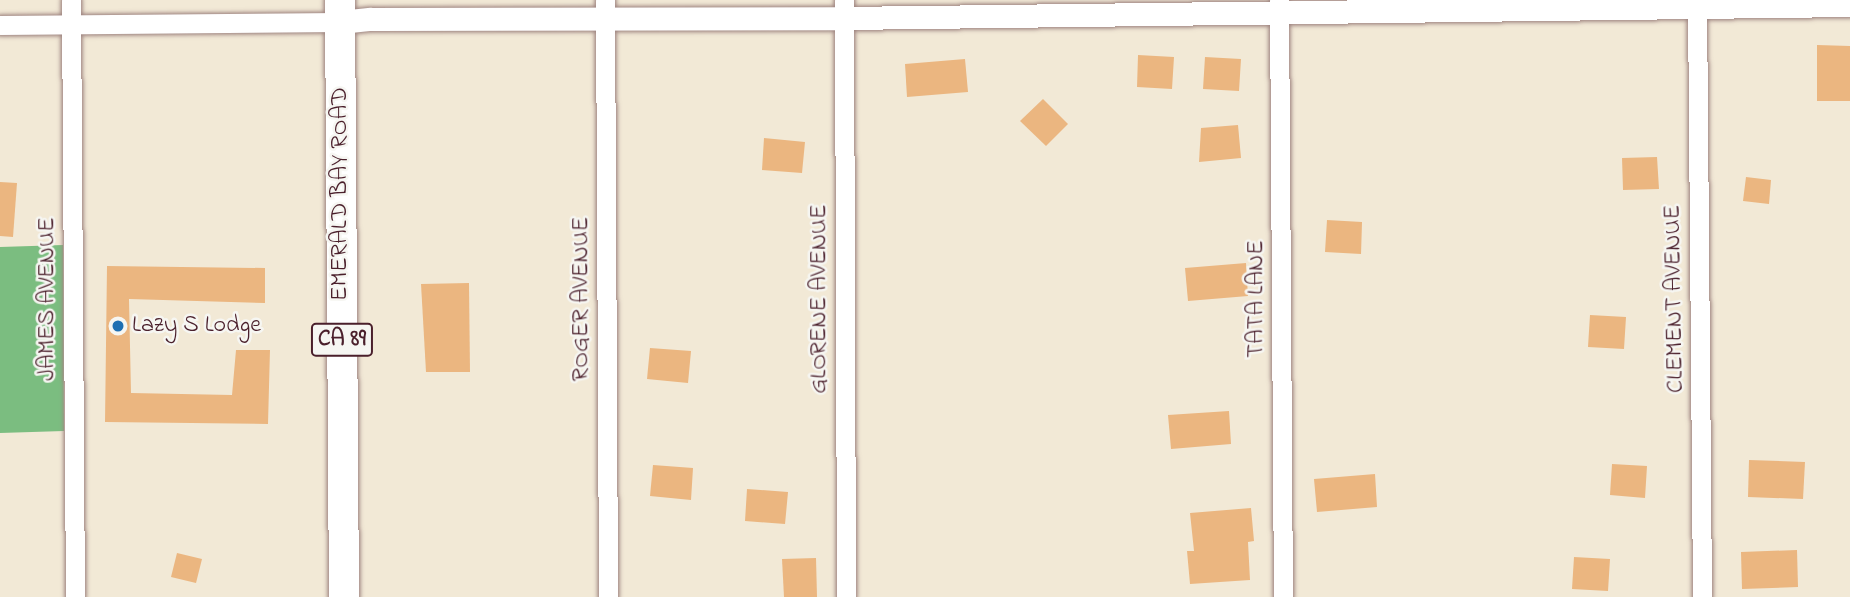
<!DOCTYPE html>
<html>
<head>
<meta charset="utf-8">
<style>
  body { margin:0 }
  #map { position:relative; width:1850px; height:597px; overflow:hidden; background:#f2e9d6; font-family:"Indie Flower",sans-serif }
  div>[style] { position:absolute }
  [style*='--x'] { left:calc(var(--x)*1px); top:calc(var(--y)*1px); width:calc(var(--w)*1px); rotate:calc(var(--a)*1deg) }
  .forest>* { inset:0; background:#7bbd80 }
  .building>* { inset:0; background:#ebb680 }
  .roads { filter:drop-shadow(0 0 2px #9e8480) drop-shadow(0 0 2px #9e8480) }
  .minor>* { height:19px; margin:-9.5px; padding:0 9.5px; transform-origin:9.5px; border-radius:9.5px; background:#fff }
  .tertiary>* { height:23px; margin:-11.5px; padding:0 11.5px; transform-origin:11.5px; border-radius:11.5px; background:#fff }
  .primary>* { height:30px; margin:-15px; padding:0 15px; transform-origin:15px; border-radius:15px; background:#fff }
  .dots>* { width:19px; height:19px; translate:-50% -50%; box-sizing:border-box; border:4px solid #f6f6f2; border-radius:50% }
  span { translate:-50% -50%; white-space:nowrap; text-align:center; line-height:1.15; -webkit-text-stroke:5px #f6f6f2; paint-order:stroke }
  .shield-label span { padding:2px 5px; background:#f6f6f2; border:2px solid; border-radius:5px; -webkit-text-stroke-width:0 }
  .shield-label { font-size:23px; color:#4a1f2b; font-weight:700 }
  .street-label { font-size:24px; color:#4a1f2b }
  .poi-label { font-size:24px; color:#4a1f2b }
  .left { translate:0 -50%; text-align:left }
</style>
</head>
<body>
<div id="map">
  <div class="forest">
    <div style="clip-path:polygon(63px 245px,64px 431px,0 433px,0 247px)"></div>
  </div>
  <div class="building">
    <div style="clip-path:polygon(1817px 45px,1850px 46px,1850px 101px,1817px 101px)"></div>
    <div style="clip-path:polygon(1138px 55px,1174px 57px,1172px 89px,1137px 87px)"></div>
    <div style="clip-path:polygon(1205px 57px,1241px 59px,1239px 91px,1203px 89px)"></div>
    <div style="clip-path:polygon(965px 59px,968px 92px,907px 97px,905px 64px)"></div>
    <div style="clip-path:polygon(1043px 99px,1068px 124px,1046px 146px,1020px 121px)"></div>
    <div style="clip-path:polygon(1238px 125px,1241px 158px,1199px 162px,1201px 128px)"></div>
    <div style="clip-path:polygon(764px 138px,805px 142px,802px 173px,762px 170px)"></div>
    <div style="clip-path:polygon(1657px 157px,1659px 189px,1623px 190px,1622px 158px)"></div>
    <div style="clip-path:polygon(1746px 177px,1771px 180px,1769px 204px,1743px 201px)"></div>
    <div style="clip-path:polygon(0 182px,17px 183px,13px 237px,0 236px)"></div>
    <div style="clip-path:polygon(1327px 220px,1362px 222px,1361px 254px,1325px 252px)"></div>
    <div style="clip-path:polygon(1246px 263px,1248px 296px,1188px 301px,1185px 268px)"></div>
    <div style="clip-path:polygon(107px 266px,265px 268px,265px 303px,129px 299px,131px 393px,232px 395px,236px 350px,270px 350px,268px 424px,105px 422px)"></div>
    <div style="clip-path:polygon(469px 283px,470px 372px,426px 372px,421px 284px)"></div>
    <div style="clip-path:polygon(1590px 315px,1626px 317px,1624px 349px,1588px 347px)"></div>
    <div style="clip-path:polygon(650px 348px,691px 351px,688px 383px,647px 379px)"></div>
    <div style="clip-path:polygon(1229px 411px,1231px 444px,1171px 449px,1168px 415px)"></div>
    <div style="clip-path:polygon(1749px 460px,1805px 462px,1803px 499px,1748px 497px)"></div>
    <div style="clip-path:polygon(1612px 464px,1647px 466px,1645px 498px,1610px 495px)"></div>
    <div style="clip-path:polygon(653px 465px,693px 468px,691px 500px,650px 496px)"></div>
    <div style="clip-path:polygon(1375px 474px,1377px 507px,1317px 512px,1314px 479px)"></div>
    <div style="clip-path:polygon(747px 489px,788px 492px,785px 524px,745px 521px)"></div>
    <div style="clip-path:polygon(1251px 508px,1254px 541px,1248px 542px,1250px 580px,1190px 584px,1187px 551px,1194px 551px,1190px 513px)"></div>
    <div style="clip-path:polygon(1797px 550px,1798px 587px,1742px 589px,1741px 552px)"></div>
    <div style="clip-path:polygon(177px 553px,202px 559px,196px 583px,171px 577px)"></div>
    <div style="clip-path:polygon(1574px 557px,1610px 559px,1608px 591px,1572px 589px)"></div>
    <div style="clip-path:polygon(816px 558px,817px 597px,784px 597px,782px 559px)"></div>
  </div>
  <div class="roads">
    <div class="minor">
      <div style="--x:71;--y:0;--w:597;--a:89.62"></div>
      <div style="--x:605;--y:0;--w:597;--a:89.71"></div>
      <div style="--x:844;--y:0;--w:597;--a:89.81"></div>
      <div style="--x:1279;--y:0;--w:597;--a:89.62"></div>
      <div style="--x:1697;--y:0;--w:597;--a:89.52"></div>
      <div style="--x:0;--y:25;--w:340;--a:-0.5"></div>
    </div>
    <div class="tertiary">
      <div style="--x:340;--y:22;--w:31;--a:-6"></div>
      <div style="--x:371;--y:19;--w:473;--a:-0.1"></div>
      <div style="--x:844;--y:18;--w:1006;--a:-0.74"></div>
    </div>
    <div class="primary">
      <div style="--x:340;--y:0;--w:597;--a:89.62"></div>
    </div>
  </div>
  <div class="dots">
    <div style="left:118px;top:326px;background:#1f6fb2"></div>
  </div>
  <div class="shield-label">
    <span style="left:342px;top:340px">CA 89</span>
  </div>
  <div class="street-label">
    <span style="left:341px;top:194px;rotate:-90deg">EMERALD BAY ROAD</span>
    <span style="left:48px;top:299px;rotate:-90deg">JAMES AVENUE</span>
    <span style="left:582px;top:299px;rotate:-90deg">ROGER AVENUE</span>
    <span style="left:820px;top:299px;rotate:-90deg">GLORENE AVENUE</span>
    <span style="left:1257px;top:299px;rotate:-90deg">TATA LANE</span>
    <span style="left:1675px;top:299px;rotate:-91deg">CLEMENT AVENUE</span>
  </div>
  <div class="poi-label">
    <span class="left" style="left:132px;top:326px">Lazy S Lodge</span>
  </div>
</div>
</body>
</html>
